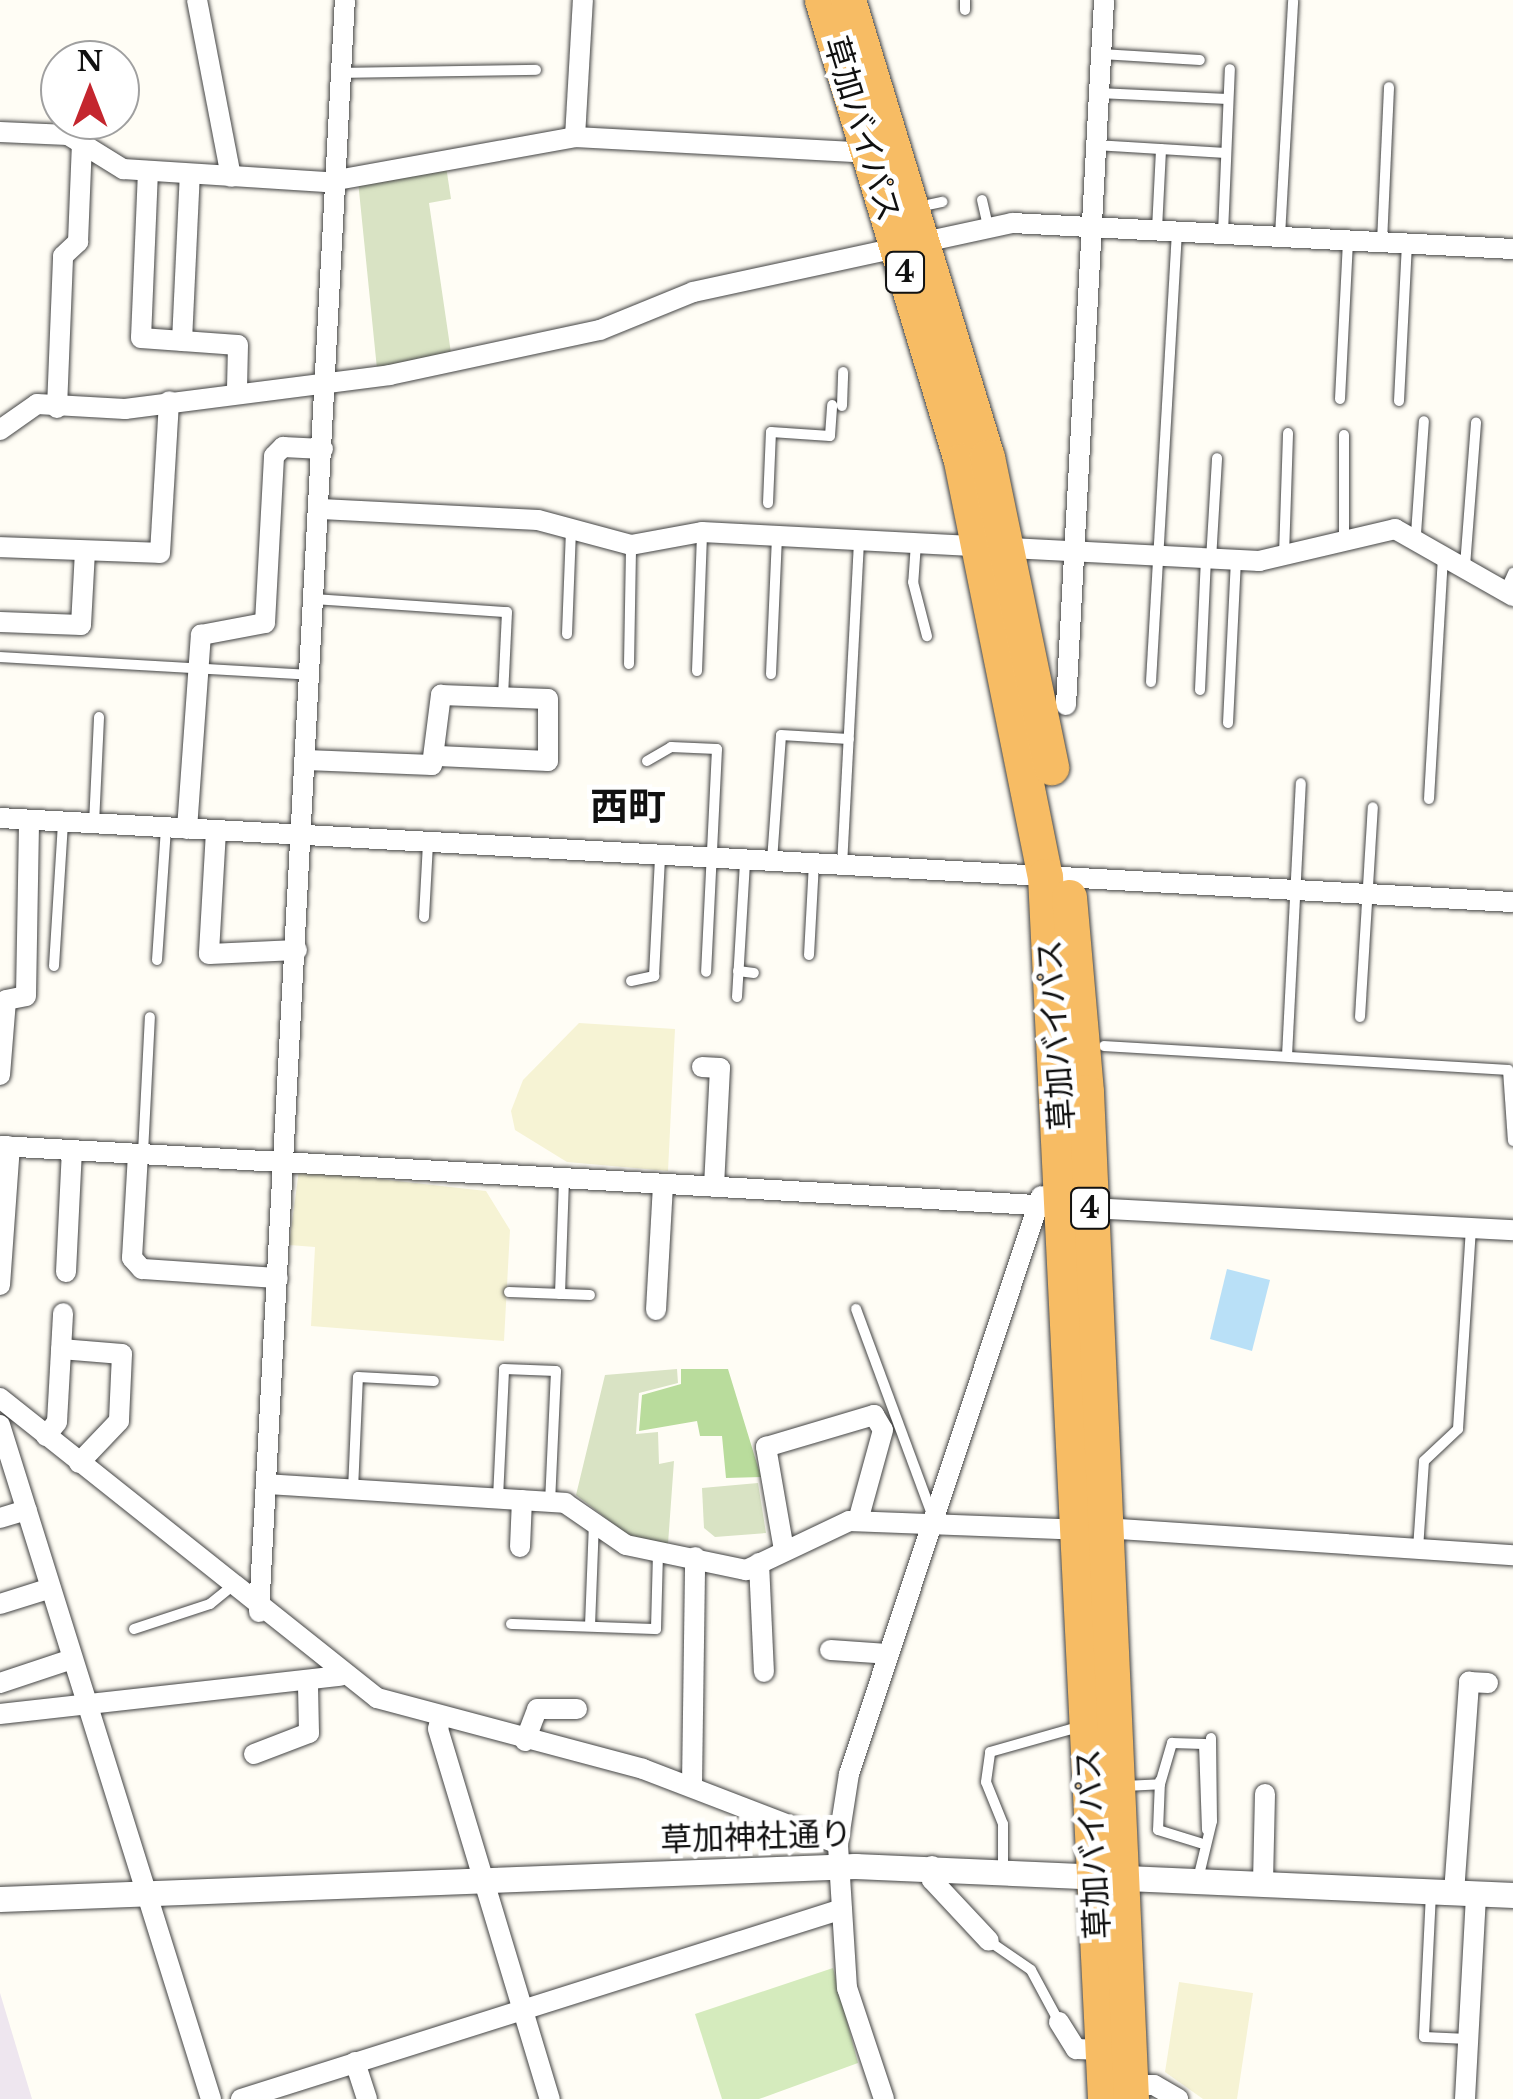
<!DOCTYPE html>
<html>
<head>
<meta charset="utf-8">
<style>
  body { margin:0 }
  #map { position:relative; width:1513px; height:2099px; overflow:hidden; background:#fffdf5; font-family:"Libre Baskerville","Noto Sans JP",serif }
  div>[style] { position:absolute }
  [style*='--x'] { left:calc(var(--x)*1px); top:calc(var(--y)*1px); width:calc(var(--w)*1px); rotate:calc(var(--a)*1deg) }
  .industrial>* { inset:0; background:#eee6ef }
  .farmland>* { inset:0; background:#f6f3d4 }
  .green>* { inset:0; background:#d5ebbd }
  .forest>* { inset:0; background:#b9dc9c }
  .cemetery>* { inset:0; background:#d9e3c4 }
  .water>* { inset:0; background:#b9e0f7 }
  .roads { filter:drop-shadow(0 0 2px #444) drop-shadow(0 0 2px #444) }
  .service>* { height:10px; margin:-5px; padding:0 5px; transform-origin:5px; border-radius:5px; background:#fff }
  .minor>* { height:20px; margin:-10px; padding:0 10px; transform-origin:10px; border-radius:10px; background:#fff }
  .tertiary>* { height:25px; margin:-12.5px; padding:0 12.5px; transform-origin:12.5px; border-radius:12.5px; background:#fff }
  .trunk>* { height:35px; margin:-17.5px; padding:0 17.5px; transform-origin:17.5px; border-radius:17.5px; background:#f7bc64 }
  span { translate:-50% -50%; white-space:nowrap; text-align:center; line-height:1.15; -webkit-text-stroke:10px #fff; paint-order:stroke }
  .shield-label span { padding:2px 8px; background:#fff; border:2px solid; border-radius:8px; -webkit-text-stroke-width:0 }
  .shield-label { font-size:30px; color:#111; font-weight:700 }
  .street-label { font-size:32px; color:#111 }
  .quarter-label { font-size:38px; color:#111; font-weight:700 }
  .north { position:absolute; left:40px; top:40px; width:100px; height:100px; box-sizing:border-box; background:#fff; border:2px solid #a0a0a0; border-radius:50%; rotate:0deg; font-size:28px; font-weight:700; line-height:40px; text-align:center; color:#111 }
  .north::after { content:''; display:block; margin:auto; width:35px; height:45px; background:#c4262e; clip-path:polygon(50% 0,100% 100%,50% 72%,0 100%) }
</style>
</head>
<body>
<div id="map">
  <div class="industrial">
    <div style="clip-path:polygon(0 1993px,32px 2099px,0 2099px)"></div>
  </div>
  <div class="farmland">
    <div style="clip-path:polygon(579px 1023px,675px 1029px,668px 1171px,567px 1162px,515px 1130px,511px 1111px,523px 1080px)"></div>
    <div style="clip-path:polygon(299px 1170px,486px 1191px,510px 1230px,504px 1341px,311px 1326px,315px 1247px,289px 1245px)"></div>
    <div style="clip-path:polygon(1179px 1982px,1253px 1993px,1237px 2099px,1203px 2099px,1165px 2072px)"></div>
  </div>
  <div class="green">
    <div style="clip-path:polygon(833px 1968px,858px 2063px,759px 2099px,722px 2099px,695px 2014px)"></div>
  </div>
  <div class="forest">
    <div style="clip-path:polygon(681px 1369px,728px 1369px,761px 1477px,726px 1478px,722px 1436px,700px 1436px,697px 1421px,639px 1431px,642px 1395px,681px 1384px)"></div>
  </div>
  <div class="cemetery">
    <div style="clip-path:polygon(446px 166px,451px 199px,429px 203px,451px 353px,377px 369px,358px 181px)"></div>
    <div style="clip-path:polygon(677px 1369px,678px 1383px,639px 1393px,636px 1434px,658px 1432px,659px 1464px,674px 1461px,668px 1544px,628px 1535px,576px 1495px,605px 1375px)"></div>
    <div style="clip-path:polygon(758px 1483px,766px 1533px,715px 1537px,704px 1528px,702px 1488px)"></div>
  </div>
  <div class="water">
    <div style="clip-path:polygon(1227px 1269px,1270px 1280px,1252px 1351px,1210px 1339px)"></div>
  </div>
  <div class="roads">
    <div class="service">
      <div style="--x:965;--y:10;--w:10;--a:-90"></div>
      <div style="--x:1101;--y:54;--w:99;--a:3.5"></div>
      <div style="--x:341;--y:73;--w:195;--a:-0.9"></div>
      <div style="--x:1098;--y:93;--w:130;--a:2.6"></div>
      <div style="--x:1095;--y:145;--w:131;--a:3.5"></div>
      <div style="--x:982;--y:200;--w:28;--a:77"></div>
      <div style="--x:918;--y:207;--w:25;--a:-12"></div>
      <div style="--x:1157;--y:229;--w:80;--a:-87.1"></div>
      <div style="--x:1223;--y:233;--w:164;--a:-87.6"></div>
      <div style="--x:1280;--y:236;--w:236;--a:-86.8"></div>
      <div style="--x:1382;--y:242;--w:155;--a:-87.4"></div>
      <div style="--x:1340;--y:399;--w:158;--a:-87.1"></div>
      <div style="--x:1399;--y:401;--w:157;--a:-87.1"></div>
      <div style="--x:842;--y:406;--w:34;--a:-88"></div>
      <div style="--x:768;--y:503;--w:71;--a:-87.6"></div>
      <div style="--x:771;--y:432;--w:59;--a:3.9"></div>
      <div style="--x:830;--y:436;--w:31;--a:-86"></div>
      <div style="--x:1416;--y:534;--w:113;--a:-86"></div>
      <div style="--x:1344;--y:540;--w:105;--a:-90"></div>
      <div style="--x:916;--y:543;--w:39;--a:94"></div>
      <div style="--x:913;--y:582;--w:56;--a:75.5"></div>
      <div style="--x:1284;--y:555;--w:122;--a:-88.1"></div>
      <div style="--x:1211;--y:560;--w:102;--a:-86.6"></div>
      <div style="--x:1465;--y:566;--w:144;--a:-85.6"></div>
      <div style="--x:1505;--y:591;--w:20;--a:-66"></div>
      <div style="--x:315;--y:599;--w:192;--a:3.9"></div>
      <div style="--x:507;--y:612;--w:85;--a:92.7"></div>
      <div style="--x:567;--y:634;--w:104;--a:-87.8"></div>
      <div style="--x:0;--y:657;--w:310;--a:3.3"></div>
      <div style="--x:629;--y:664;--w:119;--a:-89"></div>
      <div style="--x:697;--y:671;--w:139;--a:-87.9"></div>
      <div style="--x:771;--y:674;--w:138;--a:-87.5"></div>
      <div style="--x:1151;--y:682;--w:451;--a:-86.7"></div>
      <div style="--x:1200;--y:690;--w:130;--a:-87.4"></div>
      <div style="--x:1228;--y:723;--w:162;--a:-87.2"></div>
      <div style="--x:647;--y:761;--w:28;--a:-30"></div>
      <div style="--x:671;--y:747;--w:46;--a:2.5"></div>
      <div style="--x:717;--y:749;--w:223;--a:92.8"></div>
      <div style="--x:1429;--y:799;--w:244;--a:-86.7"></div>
      <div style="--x:94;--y:824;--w:107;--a:-87.3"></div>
      <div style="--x:772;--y:861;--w:126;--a:-85.9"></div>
      <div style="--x:781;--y:735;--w:68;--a:3.4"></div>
      <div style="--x:842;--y:866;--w:326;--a:-87"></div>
      <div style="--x:424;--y:917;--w:73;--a:-86.9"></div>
      <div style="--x:809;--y:955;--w:91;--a:-86.9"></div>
      <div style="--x:157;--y:960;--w:132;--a:-86.1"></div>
      <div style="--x:54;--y:966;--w:144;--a:-86.4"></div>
      <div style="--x:738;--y:971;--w:16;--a:7"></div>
      <div style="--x:631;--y:981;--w:24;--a:-12"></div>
      <div style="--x:654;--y:976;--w:120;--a:-87.1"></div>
      <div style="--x:737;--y:997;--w:136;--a:-86.6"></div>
      <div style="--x:1360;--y:1017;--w:210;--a:-86.5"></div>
      <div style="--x:1104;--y:1046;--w:405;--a:3.4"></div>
      <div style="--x:1508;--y:1070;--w:71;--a:86"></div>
      <div style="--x:1287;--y:1056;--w:273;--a:-87.1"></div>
      <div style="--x:143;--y:1153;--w:136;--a:-87.1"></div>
      <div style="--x:509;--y:1292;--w:81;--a:2.1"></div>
      <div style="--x:560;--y:1294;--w:115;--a:-88"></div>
      <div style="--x:856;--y:1309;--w:219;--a:69.7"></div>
      <div style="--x:353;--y:1490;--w:113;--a:-87.5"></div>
      <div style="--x:358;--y:1377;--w:76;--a:3"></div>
      <div style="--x:498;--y:1498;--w:129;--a:-87.3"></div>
      <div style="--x:504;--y:1369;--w:52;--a:2.2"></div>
      <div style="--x:556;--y:1371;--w:130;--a:92.6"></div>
      <div style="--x:1418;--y:1549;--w:88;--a:-86.1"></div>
      <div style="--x:1424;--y:1461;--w:47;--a:-43.3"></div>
      <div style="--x:1458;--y:1429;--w:201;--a:-86.3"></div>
      <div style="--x:511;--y:1624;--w:145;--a:2"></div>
      <div style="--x:656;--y:1629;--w:76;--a:-88.5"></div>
      <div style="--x:590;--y:1626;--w:103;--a:-87.8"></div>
      <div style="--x:134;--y:1629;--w:80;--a:-18.2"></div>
      <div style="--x:210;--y:1604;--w:26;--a:-39"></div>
      <div style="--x:1160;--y:1781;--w:49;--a:92.3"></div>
      <div style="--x:1158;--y:1830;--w:44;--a:17.2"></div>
      <div style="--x:1160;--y:1784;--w:43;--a:-73.7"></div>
      <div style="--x:1172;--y:1743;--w:32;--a:2"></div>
      <div style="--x:1204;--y:1744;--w:86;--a:88"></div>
      <div style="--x:1125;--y:1786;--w:35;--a:-3"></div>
      <div style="--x:1003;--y:1866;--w:42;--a:-90"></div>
      <div style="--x:1003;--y:1824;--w:45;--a:-112"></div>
      <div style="--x:986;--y:1782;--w:30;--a:-82"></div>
      <div style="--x:990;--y:1752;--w:96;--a:-15.8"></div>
      <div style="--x:1198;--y:1879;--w:60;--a:-76.4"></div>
      <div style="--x:1212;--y:1821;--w:83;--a:-90.7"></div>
      <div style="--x:1431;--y:1893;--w:144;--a:92.8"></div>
      <div style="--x:1424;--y:2037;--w:44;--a:2.6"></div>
      <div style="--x:989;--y:1941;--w:51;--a:34.6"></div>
      <div style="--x:1031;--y:1970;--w:59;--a:61.7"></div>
    </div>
    <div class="minor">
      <div style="--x:197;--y:0;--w:180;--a:79.1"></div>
      <div style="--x:0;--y:132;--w:68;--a:2.5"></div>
      <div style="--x:68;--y:135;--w:65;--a:31.7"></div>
      <div style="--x:123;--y:169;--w:203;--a:3.7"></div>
      <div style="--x:326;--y:182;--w:253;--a:-10.2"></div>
      <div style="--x:575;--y:137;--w:293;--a:3.1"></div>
      <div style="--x:575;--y:137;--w:137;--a:-86.7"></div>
      <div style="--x:148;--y:171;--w:167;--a:92.4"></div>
      <div style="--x:141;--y:338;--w:97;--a:4.1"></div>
      <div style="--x:238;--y:345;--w:43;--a:91.3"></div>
      <div style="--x:182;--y:341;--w:167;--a:-87.3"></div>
      <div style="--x:57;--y:408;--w:152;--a:-87.7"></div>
      <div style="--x:63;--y:256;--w:21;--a:-43"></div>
      <div style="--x:78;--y:242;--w:98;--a:-87.7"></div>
      <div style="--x:0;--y:430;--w:45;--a:-35.1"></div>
      <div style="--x:37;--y:404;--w:88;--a:3.3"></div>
      <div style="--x:125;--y:409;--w:267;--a:-7.3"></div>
      <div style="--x:390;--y:375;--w:215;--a:-12.1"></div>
      <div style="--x:600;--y:330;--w:100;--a:-22.2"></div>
      <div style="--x:693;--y:292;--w:326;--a:-12.2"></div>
      <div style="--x:1012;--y:223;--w:502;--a:2.97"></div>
      <div style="--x:321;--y:509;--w:217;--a:2.9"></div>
      <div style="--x:538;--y:520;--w:96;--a:15"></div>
      <div style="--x:631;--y:545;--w:72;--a:-10.4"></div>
      <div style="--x:702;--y:532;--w:558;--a:2.98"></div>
      <div style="--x:1259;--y:561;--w:140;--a:-13.2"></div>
      <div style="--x:1395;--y:529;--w:136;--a:29.6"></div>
      <div style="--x:0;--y:547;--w:160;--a:2.1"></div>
      <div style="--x:160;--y:553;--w:152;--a:-86.6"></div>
      <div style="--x:0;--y:622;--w:81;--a:2.1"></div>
      <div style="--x:81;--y:625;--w:73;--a:-86.9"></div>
      <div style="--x:1066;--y:705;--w:706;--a:-86.91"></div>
      <div style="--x:306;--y:760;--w:126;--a:2.3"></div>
      <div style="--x:432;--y:765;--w:71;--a:-82.7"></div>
      <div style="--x:441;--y:695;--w:107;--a:2.1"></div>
      <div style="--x:548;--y:699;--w:62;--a:90"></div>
      <div style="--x:548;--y:761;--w:110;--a:-177.4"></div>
      <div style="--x:0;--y:818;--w:1515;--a:3.18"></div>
      <div style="--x:187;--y:829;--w:195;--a:-85.9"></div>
      <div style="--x:201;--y:635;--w:65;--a:-10.6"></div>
      <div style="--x:265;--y:623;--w:167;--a:-86.9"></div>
      <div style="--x:274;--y:456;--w:13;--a:-45"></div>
      <div style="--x:283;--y:447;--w:40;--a:2.9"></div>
      <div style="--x:216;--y:831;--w:123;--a:93.3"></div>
      <div style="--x:209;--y:954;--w:88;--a:-2.6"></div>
      <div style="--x:702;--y:1067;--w:18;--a:3"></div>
      <div style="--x:720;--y:1068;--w:119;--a:92.9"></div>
      <div style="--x:0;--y:1075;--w:75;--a:-85.4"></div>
      <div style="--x:6;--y:1000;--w:20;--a:-11"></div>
      <div style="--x:26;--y:996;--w:176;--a:-89"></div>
      <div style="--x:0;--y:1146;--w:1038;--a:3.26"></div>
      <div style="--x:138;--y:1154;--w:104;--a:93.3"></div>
      <div style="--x:132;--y:1258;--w:15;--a:48"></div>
      <div style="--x:142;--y:1269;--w:136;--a:3.8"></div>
      <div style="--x:1090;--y:1208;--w:424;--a:3"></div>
      <div style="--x:66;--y:1272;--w:122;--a:-87.2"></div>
      <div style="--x:0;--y:1285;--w:139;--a:-85.9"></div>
      <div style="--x:656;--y:1310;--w:126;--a:-86.8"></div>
      <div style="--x:61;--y:1349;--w:61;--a:4.7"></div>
      <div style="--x:122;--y:1354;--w:67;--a:92.6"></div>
      <div style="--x:119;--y:1421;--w:58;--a:133.6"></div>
      <div style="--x:0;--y:1398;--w:482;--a:38.5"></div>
      <div style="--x:377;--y:1698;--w:275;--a:14.9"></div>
      <div style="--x:643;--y:1769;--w:209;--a:21"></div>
      <div style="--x:0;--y:1425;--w:706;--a:72.62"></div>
      <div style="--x:46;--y:1436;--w:18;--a:-52"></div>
      <div style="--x:57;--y:1422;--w:109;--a:-86.8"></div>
      <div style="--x:266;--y:1484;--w:300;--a:3.6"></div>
      <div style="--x:565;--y:1503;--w:74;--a:34.5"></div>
      <div style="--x:626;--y:1545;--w:123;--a:11.8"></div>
      <div style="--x:746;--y:1570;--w:114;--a:-25.4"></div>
      <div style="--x:849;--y:1521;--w:230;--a:2.2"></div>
      <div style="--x:0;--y:1518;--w:28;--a:-17"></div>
      <div style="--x:1104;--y:1528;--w:410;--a:3.8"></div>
      <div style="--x:520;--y:1547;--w:47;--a:-87.6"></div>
      <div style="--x:784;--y:1550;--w:105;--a:-99.9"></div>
      <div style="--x:766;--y:1447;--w:113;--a:-16.5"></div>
      <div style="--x:874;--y:1415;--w:17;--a:59"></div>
      <div style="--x:883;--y:1430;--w:94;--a:105.4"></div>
      <div style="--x:759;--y:1563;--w:109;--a:87.4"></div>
      <div style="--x:0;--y:1604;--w:53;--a:-17.4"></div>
      <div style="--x:259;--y:1612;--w:1614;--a:-86.95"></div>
      <div style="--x:830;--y:1650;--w:58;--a:3.9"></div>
      <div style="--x:0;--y:1683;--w:76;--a:-18.4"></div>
      <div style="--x:0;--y:1714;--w:342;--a:-6.4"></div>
      <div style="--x:441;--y:1716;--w:13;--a:103"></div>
      <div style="--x:438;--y:1729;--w:387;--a:73.2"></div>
      <div style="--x:525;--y:1741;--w:34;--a:-69"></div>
      <div style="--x:537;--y:1709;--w:40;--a:0"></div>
      <div style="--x:254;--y:1754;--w:59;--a:-20.9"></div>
      <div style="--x:309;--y:1733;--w:49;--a:-91.2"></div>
      <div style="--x:692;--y:1785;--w:228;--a:-89.2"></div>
      <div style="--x:932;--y:1866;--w:14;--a:90"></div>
      <div style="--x:932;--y:1880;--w:83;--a:46.9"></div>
      <div style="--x:1263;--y:1882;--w:88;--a:-88.7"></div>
      <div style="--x:1454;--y:1893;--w:212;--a:-85.9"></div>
      <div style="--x:1469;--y:1682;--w:19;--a:3"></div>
      <div style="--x:1059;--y:2022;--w:32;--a:58"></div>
      <div style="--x:1076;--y:2049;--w:27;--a:2"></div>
      <div style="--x:355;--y:2062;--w:39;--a:72"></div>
      <div style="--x:1130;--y:2085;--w:24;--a:0"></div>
      <div style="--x:1154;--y:2085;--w:28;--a:30"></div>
      <div style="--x:241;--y:2099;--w:630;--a:-17.54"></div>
      <div style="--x:884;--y:2099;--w:117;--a:-108.4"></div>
      <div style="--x:847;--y:1988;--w:144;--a:-93.6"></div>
      <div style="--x:838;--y:1844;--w:71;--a:-81.1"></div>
      <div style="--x:849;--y:1774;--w:609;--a:-71.62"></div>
      <div style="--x:1465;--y:2099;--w:205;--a:-86.9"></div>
    </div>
    <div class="tertiary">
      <div style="--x:0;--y:1899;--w:856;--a:-2.21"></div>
      <div style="--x:855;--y:1866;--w:659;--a:2.52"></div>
    </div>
    <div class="trunk">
      <div style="--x:822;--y:0;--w:481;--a:73.2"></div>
      <div style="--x:961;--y:461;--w:423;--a:78.6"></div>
      <div style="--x:1045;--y:876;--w:1224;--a:87.19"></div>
      <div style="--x:848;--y:0;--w:478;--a:73.1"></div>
      <div style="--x:987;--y:457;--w:317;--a:78.3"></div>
      <div style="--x:1069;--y:897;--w:196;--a:85"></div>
      <div style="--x:1086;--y:1092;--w:1008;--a:87.44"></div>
    </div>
  </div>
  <div class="shield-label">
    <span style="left:905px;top:272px">4</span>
    <span style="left:1090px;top:1208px">4</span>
  </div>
  <div class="street-label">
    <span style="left:862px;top:129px;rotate:73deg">草加バイパス</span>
    <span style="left:1056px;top:1035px;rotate:-94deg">草加バイパス</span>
    <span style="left:756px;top:1837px;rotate:-2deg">草加神社通り</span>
    <span style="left:1093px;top:1844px;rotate:-93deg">草加バイパス</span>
  </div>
  <div class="quarter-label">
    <span style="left:628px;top:807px">西町</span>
  </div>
  <div class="north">N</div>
</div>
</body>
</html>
